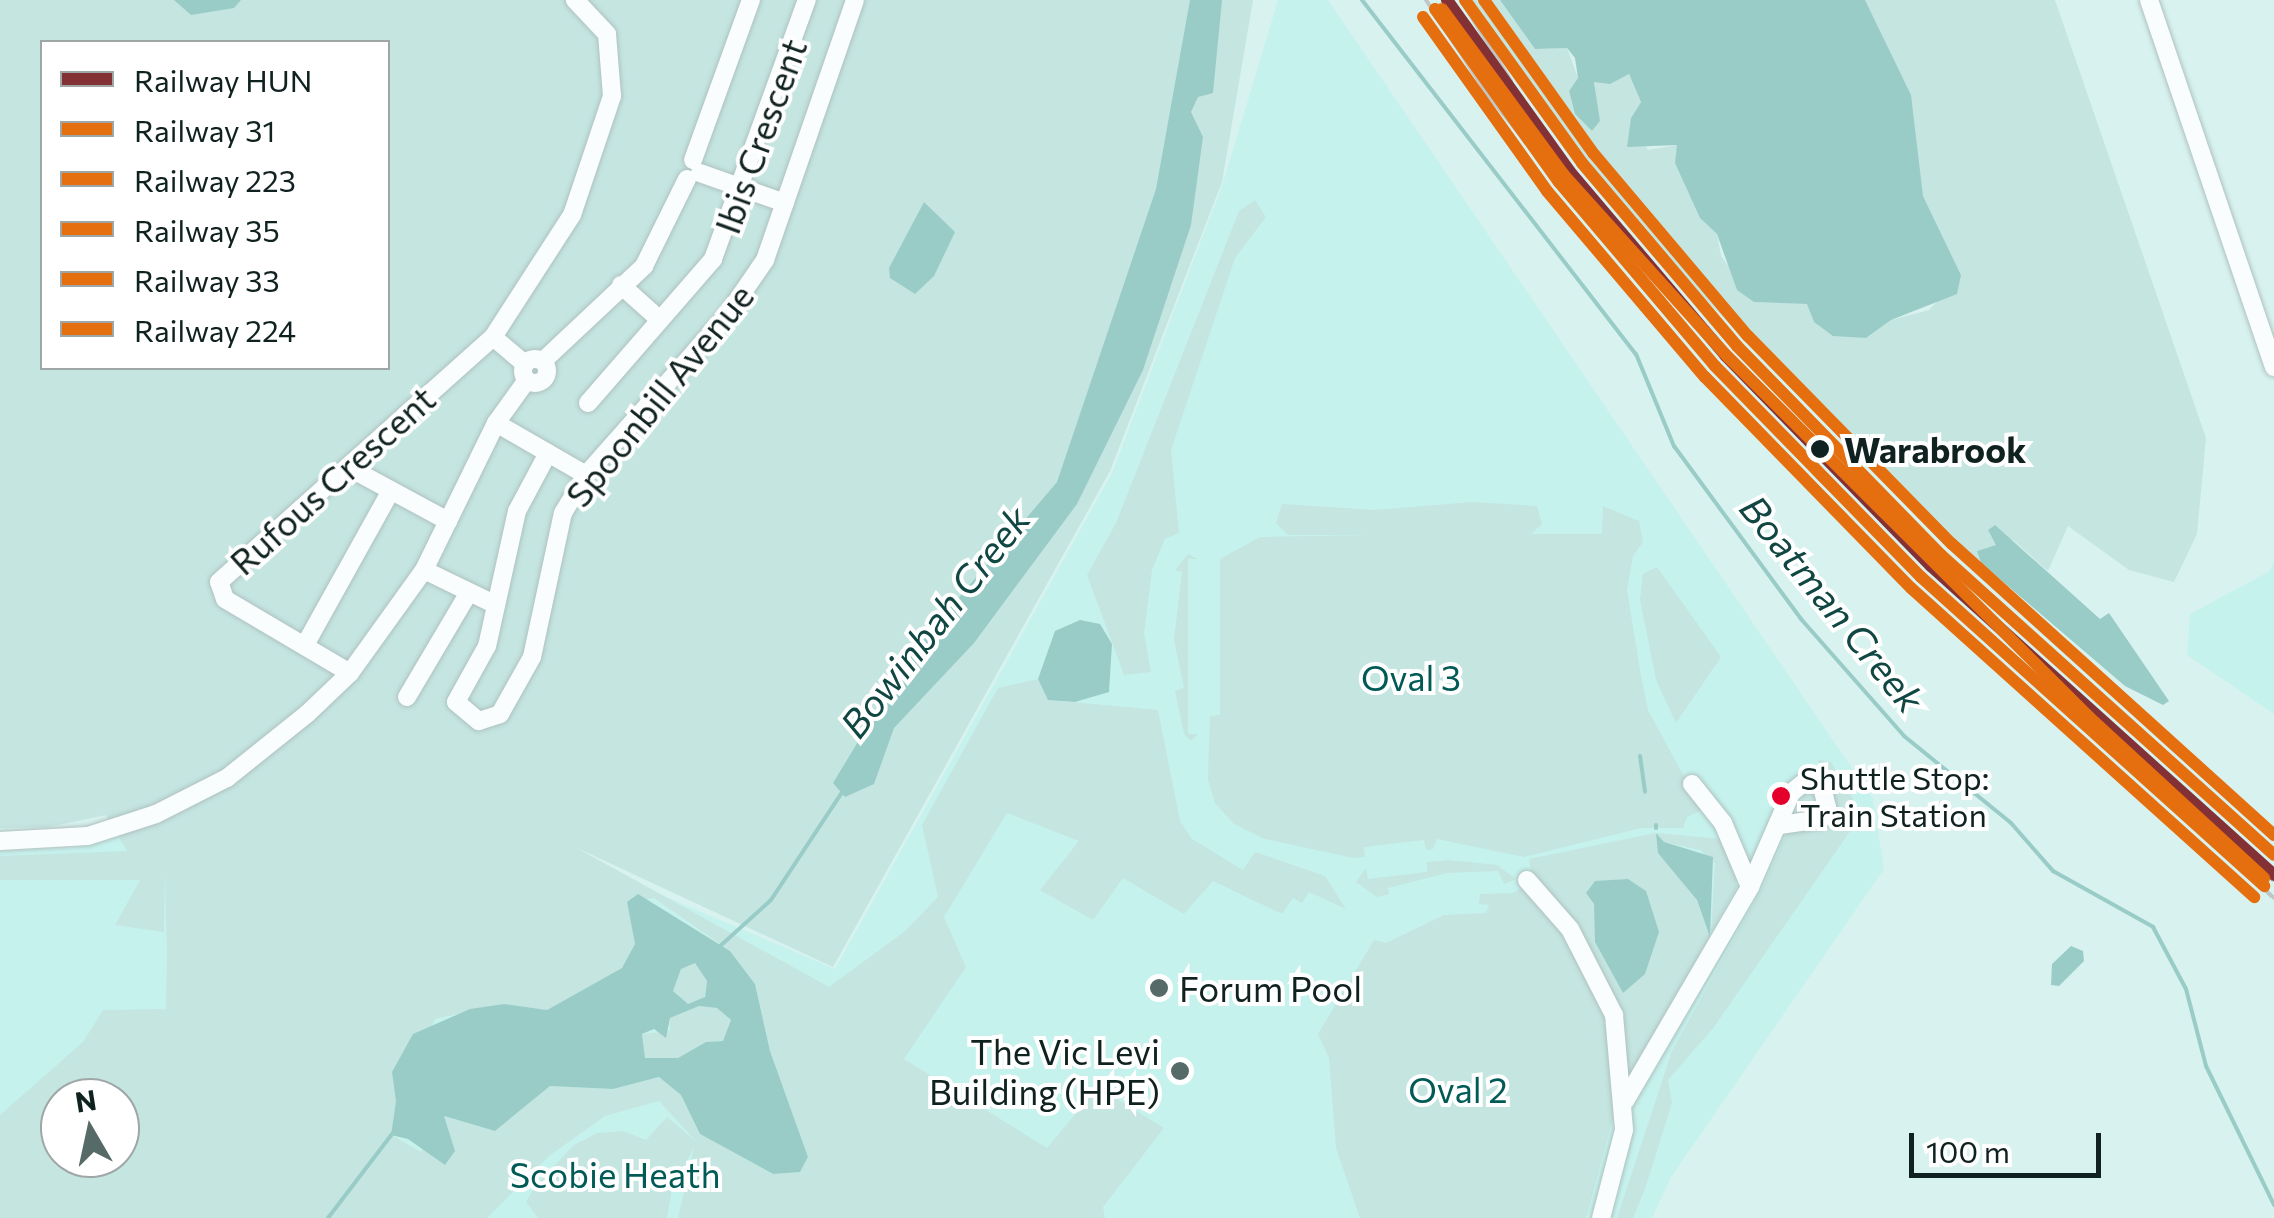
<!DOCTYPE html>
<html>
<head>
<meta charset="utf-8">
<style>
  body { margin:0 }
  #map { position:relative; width:2274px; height:1218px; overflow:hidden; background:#d8f2ef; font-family:Commissioner,sans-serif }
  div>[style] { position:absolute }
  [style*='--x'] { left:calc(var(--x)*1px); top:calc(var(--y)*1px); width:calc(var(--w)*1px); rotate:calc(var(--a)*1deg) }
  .built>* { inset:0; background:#c6f2ed }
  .green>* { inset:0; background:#c5e5e1 }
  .water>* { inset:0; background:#9accc7 }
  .stream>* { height:4px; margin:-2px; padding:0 2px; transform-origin:2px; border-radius:2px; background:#9accc7 }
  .roads { filter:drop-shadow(0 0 2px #aec2c0) drop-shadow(0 0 2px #aec2c0) }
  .minor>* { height:18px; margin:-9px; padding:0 9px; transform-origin:9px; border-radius:9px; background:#f9fdfd }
  .minor>.ring { margin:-9px; padding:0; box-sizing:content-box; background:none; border:18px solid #f9fdfd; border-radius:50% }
  .rail>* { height:4px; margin:-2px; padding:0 2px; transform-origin:2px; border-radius:2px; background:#c0c7c6 }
  .rail-1>* { height:12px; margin:-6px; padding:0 6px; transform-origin:6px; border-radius:6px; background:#833134 }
  .rail-2>* { height:12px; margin:-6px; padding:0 6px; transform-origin:6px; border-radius:6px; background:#e56e0f }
  .rail-3>* { height:12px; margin:-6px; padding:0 6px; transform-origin:6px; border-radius:6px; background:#e56e0f }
  .rail-4>* { height:12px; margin:-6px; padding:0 6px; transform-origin:6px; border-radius:6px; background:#e56e0f }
  .rail-5>* { height:12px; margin:-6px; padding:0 6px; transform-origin:6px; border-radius:6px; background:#e56e0f }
  .rail-6>* { height:12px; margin:-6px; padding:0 6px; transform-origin:6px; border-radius:6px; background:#e56e0f }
  .dots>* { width:28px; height:28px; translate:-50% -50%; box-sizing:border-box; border:5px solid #fff; border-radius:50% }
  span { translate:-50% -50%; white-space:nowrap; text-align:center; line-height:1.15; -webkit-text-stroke:8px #fff; paint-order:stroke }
  .bus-label { font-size:32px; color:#102220 }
  .left { translate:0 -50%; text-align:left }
  .street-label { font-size:35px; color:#102220 }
  .stop-label { font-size:35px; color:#102220; font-weight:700 }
  .park-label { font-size:35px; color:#005a55 }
  .poi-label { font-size:35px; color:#102220 }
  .right { translate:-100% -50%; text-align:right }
  .water-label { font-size:38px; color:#114743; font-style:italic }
  .legend { position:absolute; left:40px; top:40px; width:350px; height:330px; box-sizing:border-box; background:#fff; border:2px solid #9fa7a6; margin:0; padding:12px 18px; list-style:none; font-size:30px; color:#102220 }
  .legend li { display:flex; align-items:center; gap:20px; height:50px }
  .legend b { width:50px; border:2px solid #9fa7a6 }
  .north { position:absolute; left:40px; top:1078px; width:100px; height:100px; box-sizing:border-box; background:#fff; border:2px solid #9fa7a6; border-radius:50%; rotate:351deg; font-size:28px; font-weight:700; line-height:40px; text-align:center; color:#102220 }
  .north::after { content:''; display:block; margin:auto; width:35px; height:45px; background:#566b68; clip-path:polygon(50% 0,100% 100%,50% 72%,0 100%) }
  .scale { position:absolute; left:1909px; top:1133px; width:192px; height:45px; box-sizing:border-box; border:5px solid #102220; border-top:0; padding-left:12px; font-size:30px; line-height:35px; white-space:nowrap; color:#102220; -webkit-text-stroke:8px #fff; paint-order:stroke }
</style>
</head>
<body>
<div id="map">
  <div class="built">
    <div style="clip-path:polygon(evenodd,1278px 0,1328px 0,1873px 799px,1884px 869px,1671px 1177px,1652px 1218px,0 1218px,0 851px,74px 848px,119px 837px,140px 873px,570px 856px,835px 969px,1112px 473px,1223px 183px,1278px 0,60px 1098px,120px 1098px,120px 1158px,60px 1158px,60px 1098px)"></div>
    <div style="clip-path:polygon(2274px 560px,2274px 714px,2187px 655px,2190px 614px,2270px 571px)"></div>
  </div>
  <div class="green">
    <div style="clip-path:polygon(evenodd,0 0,1253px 0,1222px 182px,1110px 471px,833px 967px,575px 847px,829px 987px,904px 932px,938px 897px,922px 825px,998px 688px,1038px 679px,1049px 700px,1158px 710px,1180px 821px,1192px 839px,1243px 870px,1255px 852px,1325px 876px,1346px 909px,1309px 892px,1302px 903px,1293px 898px,1282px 914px,1213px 881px,1184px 914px,1123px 878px,1093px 920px,1040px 890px,1079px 841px,1007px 813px,944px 917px,966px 967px,904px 1059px,1047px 1148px,1098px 1087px,1164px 1128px,1103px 1207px,1105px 1218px,678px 1218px,694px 1148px,672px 1188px,667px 1218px,538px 1218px,526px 1202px,536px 1185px,574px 1145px,597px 1133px,623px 1131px,646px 1140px,667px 1117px,697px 1142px,659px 1101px,605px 1116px,549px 1156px,487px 1218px,0 1218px,0 1115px,83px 1042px,103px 1010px,166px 1009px,167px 953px,165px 873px,164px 932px,115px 925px,140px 880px,0 880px,0 856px,127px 851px,106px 815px,49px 827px,0 828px,0 0,42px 42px,388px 42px,388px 368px,42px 368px,42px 42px,0 0,654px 898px,730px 951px,755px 984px,770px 1051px,808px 1157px,800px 1172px,772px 1174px,700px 1134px,681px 1095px,659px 1077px,613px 1089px,550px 1086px,495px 1131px,443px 1116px,421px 1152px,391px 1135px,396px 1101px,435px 1019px,504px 1004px,547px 1010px,623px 968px,635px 944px,627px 902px,654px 898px,0 0,60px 1098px,120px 1098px,120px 1158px,60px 1158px,60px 1098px)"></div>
    <div style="clip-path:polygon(1469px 0,1500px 0,1535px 49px,1567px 48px,1578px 78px,1569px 91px,1575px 114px,1592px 131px,1599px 121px,1594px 81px,1629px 74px,1641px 102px,1631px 118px,1648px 150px,1677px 145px,1700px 218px,1717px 234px,1721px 256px,1754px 302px,1808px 304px,1814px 322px,1866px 338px,1891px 320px,1929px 310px,1961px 275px,1923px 196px,1865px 0,2055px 0,2206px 438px,2197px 534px,2174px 582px,2129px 570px,2068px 526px,2048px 571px,2013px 540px,1977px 551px,1981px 563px,1972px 567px,1677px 271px,1549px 122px)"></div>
    <div style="clip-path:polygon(1255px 200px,1266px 217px,1235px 258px,1171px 450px,1179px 533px,1165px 539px,1152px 570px,1144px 633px,1151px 672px,1124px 675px,1087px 575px,1116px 523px,1239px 211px)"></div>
    <div style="clip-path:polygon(1472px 502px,1537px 506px,1542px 524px,1531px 534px,1602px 534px,1603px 506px,1639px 521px,1643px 542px,1633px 556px,1627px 590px,1641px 676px,1648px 710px,1702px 810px,1687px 817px,1683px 828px,1641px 828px,1524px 857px,1437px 839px,1433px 849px,1426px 850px,1424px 840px,1364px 847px,1365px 857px,1353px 858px,1265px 839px,1234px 824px,1215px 803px,1208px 780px,1210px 716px,1220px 715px,1220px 559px,1260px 537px,1375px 535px,1288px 535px,1276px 523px,1282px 504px,1375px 510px)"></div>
    <div style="clip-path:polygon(1188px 554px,1198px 559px,1188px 559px,1188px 734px,1198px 734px,1191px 741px,1184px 734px,1175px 691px,1184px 688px,1174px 640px,1182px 572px,1175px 570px)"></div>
    <div style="clip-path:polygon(1657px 567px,1721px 657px,1676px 723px,1656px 680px,1640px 600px,1643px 574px)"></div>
    <div style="clip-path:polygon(1819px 760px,1831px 762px,1862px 814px,1714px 1027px,1668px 1080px,1672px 1103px,1645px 1189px,1633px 1218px,1617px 1218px,1672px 1051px,1763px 887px)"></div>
    <div style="clip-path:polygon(1655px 833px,1697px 900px,1710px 937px,1616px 1107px,1586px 1218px,1360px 1218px,1336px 1148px,1329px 1058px,1318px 1034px,1374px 940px,1386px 943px,1444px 915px,1486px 913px,1489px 905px,1479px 904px,1480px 894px,1513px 893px,1533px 881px,1529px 859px)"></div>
    <div style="clip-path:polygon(1656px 833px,1721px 839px,1735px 866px,1736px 888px,1711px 932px,1715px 863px,1700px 850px,1664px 842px)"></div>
    <div style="clip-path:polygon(1448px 860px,1497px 865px,1516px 879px,1504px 884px,1498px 871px,1447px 873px,1388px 888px,1389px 894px,1377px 897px,1356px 882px,1366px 868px,1368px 879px,1427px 872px,1427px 862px)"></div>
    <div style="clip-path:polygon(695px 962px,707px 981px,704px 998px,688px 1004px,673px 991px,681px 969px)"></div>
    <div style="clip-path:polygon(699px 1006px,717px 1008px,731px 1020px,724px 1041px,706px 1042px,678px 1058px,645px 1059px,642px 1034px,670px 1031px,670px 1018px)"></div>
  </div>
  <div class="water">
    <div style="clip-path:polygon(174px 0,241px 0,234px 8px,191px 15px)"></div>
    <div style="clip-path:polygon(1190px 0,1222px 0,1213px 93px,1198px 97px,1191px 112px,1203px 137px,1191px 225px,1143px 370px,1077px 504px,974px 643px,894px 728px,874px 784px,845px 797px,833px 783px,911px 654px,1057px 482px,1156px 189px)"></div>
    <div style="clip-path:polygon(1500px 0,1865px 0,1911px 95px,1923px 196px,1961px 275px,1957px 294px,1891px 320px,1866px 338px,1833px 336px,1814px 322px,1807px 304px,1754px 302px,1737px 290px,1717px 234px,1700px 218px,1675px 163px,1677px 145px,1627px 147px,1631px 118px,1641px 102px,1629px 74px,1610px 84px,1594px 82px,1600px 121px,1592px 131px,1575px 114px,1569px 91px,1578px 78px,1575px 58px,1567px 48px,1535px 49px)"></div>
    <div style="clip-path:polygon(924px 202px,955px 232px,934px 276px,915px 294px,890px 278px,889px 268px)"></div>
    <div style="clip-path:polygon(1995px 525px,2100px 619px,2109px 613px,2169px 701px,2163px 705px,2125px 686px,1981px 563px,1977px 551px,1996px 545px,1988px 530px)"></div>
    <div style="clip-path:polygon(1080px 620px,1100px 624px,1112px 644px,1109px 692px,1075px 702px,1048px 700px,1038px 679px,1055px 631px)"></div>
    <div style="clip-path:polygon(1656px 833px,1664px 842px,1713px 857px,1710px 937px,1697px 900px,1658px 853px)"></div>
    <div style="clip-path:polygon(1628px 879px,1646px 891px,1659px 932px,1645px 974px,1623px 993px,1595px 942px,1594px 904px,1586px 893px,1595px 881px)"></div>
    <div style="clip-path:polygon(evenodd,638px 894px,730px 951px,755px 984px,770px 1051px,808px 1157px,800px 1172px,773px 1174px,700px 1134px,681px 1095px,659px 1077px,613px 1089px,550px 1086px,495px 1131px,444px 1116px,455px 1151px,445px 1165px,408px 1139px,391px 1135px,396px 1101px,392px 1072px,413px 1034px,470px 1009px,504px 1004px,547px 1010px,622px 968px,635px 944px,627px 902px,638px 894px,695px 963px,707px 981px,705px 997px,688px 1004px,673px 991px,681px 969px,695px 963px,638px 894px,699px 1006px,717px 1008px,731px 1020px,723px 1041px,706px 1042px,678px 1058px,645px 1058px,642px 1034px,654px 1029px,666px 1038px,670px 1018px,699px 1006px)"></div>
    <div style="clip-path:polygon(2071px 946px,2083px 951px,2084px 961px,2059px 986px,2051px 985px,2052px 964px)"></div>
  </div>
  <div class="stream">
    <div style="--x:1362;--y:0;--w:448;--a:52.3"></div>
    <div style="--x:1636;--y:354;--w:100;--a:67.6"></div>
    <div style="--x:1674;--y:446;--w:215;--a:53.7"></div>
    <div style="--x:1801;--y:619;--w:156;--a:48.6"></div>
    <div style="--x:1904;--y:736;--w:138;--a:39.1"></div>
    <div style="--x:2011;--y:823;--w:64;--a:48.8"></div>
    <div style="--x:2053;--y:871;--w:115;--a:29.2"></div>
    <div style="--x:2153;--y:927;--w:70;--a:62"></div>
    <div style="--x:2186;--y:989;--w:80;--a:75.4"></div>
    <div style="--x:2206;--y:1066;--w:155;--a:63.9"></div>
    <div style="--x:1640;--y:756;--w:36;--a:82"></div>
    <div style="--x:1656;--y:828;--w:3;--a:-90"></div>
    <div style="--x:719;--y:947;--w:70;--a:-42.1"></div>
    <div style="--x:771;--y:900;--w:131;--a:-56.6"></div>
    <div style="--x:328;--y:1218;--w:106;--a:-52.7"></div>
  </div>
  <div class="roads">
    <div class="minor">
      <div style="--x:2149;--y:0;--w:388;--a:71.2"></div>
      <div style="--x:693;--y:160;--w:170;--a:-70.1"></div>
      <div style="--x:700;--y:173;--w:90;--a:19.4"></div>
      <div style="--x:621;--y:285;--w:52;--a:41.9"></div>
      <div style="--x:493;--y:337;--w:42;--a:40.2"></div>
      <div class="ring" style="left:523px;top:359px;width:6px;height:6px"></div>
      <div style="--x:543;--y:361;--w:139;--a:-43.2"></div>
      <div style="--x:644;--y:266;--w:97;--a:-63.7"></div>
      <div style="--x:588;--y:403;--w:191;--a:-49"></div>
      <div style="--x:713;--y:259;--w:276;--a:-70.1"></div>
      <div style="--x:496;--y:423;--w:104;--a:30"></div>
      <div style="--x:548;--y:453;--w:66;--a:118.1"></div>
      <div style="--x:517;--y:511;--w:138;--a:102.5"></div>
      <div style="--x:487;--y:646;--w:64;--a:119"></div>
      <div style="--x:456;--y:702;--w:30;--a:40"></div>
      <div style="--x:479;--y:721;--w:22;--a:-18"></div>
      <div style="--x:500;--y:714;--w:65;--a:-60.7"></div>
      <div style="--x:532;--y:657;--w:147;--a:-77.9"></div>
      <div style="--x:563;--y:513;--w:44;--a:-58.8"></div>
      <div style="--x:586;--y:475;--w:211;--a:-48.5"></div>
      <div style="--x:726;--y:317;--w:69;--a:-55.6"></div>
      <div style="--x:765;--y:260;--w:275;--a:-70.9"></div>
      <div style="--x:348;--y:467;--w:114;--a:28.4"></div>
      <div style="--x:424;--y:570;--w:80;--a:25.9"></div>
      <div style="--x:305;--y:645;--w:173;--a:-60.9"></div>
      <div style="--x:350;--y:673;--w:145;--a:-149.4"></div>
      <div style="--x:225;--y:599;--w:18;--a:-109"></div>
      <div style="--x:219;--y:582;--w:368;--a:-41.8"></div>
      <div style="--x:493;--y:337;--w:145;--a:-57.1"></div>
      <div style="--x:572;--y:215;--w:126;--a:-71.4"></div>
      <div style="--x:612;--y:96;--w:62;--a:-94.6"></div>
      <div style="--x:607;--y:34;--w:47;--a:-133.3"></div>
      <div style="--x:407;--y:697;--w:120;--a:-59.4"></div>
      <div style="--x:1692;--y:784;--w:50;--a:51.5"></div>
      <div style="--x:1723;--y:823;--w:69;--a:67.1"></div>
      <div style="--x:0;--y:841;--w:88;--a:-3.3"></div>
      <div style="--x:88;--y:836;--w:71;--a:-17.9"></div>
      <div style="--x:156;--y:814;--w:80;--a:-26.9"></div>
      <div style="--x:227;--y:778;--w:102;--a:-38.7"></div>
      <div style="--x:307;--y:714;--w:59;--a:-43.6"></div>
      <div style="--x:350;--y:673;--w:127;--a:-54.3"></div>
      <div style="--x:424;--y:570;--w:164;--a:-63.9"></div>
      <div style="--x:496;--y:423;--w:53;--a:-54.2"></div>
      <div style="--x:1527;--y:880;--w:65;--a:48.7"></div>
      <div style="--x:1570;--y:929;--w:97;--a:62.9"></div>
      <div style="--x:1614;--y:1015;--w:115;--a:85"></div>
      <div style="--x:1624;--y:1130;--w:91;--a:104.6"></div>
      <div style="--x:1625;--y:1101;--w:248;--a:-59.7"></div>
      <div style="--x:1750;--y:887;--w:103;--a:-66.4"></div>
      <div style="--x:1791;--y:793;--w:19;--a:-39"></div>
      <div style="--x:1806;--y:781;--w:17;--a:21"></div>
      <div style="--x:1822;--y:787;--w:21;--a:76"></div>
      <div style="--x:1827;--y:807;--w:13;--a:117"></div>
      <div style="--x:1821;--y:819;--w:40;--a:171.5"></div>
    </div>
  </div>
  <div class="rail">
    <div style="--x:1426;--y:0;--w:113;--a:56.9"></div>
    <div style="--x:1488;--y:95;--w:204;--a:51.2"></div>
    <div style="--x:1616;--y:254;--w:304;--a:47.9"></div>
    <div style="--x:1820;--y:480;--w:617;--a:42.64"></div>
    <div style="--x:1461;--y:0;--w:95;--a:58.3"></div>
  </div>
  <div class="rail-1">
    <div style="--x:1447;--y:0;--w:211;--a:54.4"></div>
    <div style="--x:1570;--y:172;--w:241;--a:49.7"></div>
    <div style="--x:1726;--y:356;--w:293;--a:45.7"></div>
    <div style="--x:1931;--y:566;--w:462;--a:42"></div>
  </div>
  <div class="rail-2">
    <div style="--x:1435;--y:9;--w:213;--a:54.4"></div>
    <div style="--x:1559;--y:182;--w:241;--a:49.7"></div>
    <div style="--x:1715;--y:366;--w:295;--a:45.7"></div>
    <div style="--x:1921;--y:577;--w:462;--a:42"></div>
  </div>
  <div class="rail-3">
    <div style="--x:1465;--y:0;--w:201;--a:54.3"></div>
    <div style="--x:1582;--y:163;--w:240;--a:49.7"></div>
    <div style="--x:1737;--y:346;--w:292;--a:45.7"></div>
    <div style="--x:1941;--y:555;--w:448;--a:42"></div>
  </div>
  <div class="rail-4">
    <div style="--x:1423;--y:17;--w:214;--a:54.5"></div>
    <div style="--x:1547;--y:191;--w:244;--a:49.7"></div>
    <div style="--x:1705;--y:377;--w:295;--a:45.7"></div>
    <div style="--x:1911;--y:588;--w:462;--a:42"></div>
  </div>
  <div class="rail-5">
    <div style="--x:1484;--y:0;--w:189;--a:54.5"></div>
    <div style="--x:1594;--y:154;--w:238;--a:49.8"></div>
    <div style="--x:1748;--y:336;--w:291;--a:45.6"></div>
    <div style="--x:1952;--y:544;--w:434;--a:42.1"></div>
  </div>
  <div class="rail-6">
    <div style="--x:1442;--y:9;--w:205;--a:53.7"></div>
    <div style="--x:1563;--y:174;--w:246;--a:48"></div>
    <div style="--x:1728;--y:357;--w:510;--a:44.92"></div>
    <div style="--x:2089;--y:717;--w:238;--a:42.6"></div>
  </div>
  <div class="dots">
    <div style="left:1820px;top:449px;background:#102220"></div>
    <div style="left:1781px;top:796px;background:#e4002b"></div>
    <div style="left:1159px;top:988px;background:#566b68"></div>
    <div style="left:1180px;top:1071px;background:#566b68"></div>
  </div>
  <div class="bus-label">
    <span class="left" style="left:1800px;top:796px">Shuttle Stop:<br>Train Station</span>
  </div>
  <div class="street-label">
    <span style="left:760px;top:136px;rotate:-70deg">Ibis Crescent</span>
    <span style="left:659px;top:395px;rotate:-51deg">Spoonbill Avenue</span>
    <span style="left:332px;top:480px;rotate:-42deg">Rufous Crescent</span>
  </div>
  <div class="stop-label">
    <span class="left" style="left:1844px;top:449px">Warabrook</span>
  </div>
  <div class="park-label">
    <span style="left:1411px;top:677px">Oval 3</span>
    <span style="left:1458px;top:1089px">Oval 2</span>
    <span style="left:615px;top:1174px">Scobie Heath</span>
  </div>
  <div class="poi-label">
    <span class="left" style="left:1179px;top:988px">Forum Pool</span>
    <span class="right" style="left:1160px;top:1071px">The Vic Levi<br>Building (HPE)</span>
  </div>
  <div class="water-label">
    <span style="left:1833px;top:603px;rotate:51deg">Boatman Creek</span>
    <span style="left:934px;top:621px;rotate:-52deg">Bowinbah Creek</span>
  </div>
  <ul class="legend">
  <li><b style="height:12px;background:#833134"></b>Railway HUN</li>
  <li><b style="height:12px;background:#e56e0f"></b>Railway 31</li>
  <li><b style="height:12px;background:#e56e0f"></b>Railway 223</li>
  <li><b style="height:12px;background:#e56e0f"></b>Railway 35</li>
  <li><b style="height:12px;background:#e56e0f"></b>Railway 33</li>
  <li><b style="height:12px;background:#e56e0f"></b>Railway 224</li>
  </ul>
  <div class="north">N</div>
  <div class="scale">100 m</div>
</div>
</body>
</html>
